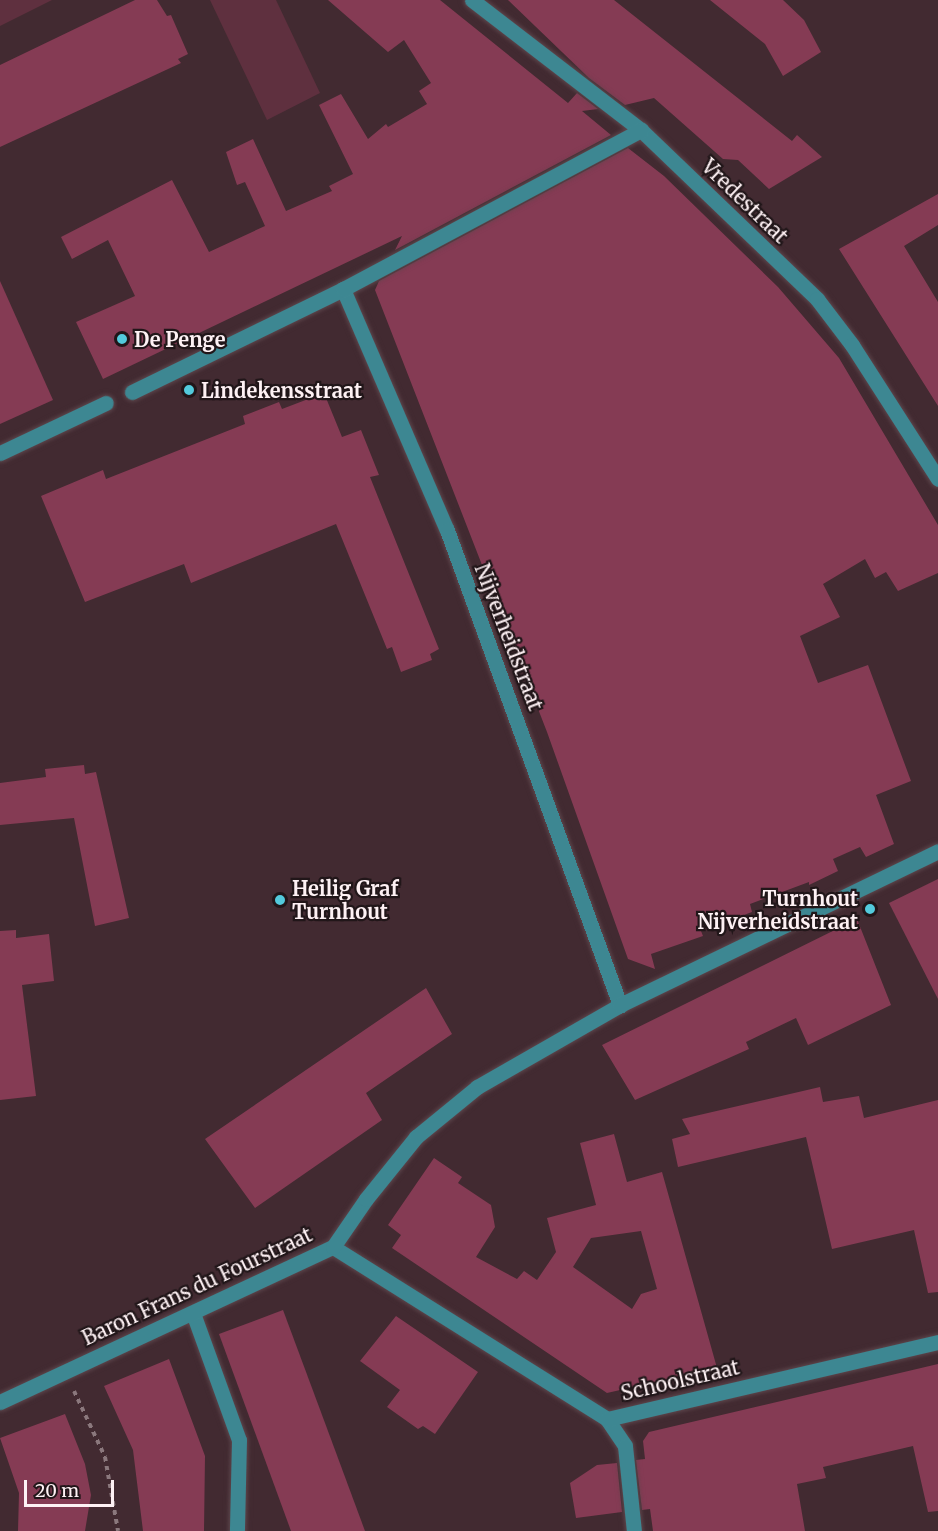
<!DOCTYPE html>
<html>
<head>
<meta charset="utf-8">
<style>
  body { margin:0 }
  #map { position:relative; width:938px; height:1531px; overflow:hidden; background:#422a31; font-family:Merriweather,serif }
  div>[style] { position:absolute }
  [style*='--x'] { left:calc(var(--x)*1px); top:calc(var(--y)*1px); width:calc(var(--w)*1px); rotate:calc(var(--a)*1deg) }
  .green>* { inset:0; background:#5f303f }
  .building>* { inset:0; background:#853b54 }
  .path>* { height:4px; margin-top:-2px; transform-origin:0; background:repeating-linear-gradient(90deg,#8b787d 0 4.5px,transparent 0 9px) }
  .roads { filter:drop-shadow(0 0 2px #5c464c) drop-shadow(0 0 2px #5c464c) }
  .minor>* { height:15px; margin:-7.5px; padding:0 7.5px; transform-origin:7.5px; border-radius:7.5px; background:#3d8792 }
  .dots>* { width:16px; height:16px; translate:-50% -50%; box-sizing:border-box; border:3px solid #211619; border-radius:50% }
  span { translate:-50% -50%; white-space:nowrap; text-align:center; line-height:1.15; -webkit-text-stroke:4.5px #211619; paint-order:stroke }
  .street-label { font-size:20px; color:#fef1f4 }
  .poi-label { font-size:20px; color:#fef1f4; font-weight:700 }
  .left { translate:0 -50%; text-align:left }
  .right { translate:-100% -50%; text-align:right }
  .scale { position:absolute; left:24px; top:1480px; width:90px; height:27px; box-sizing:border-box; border:3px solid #fef1f4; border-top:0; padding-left:8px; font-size:18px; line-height:21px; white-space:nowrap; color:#fef1f4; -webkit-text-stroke:4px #211619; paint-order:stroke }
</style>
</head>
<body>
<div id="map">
  <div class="green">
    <div style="clip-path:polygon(0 0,52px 0,0 26px)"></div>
    <div style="clip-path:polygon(210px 0,276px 0,320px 93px,267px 120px)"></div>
  </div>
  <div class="building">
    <div style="clip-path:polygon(135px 0,157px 0,167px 16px,171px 15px,188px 54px,178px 59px,181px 63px,0 147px,0 65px)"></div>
    <div style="clip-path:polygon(328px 0,440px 0,568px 103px,577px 93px,598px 109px,582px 111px,611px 135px,395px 250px,402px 236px,103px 379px,76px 322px,135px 296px,108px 240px,72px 259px,61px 237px,172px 180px,209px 252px,265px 226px,245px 182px,237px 185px,226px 152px,253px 139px,286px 211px,332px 191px,329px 186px,353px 174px,319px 105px,341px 94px,368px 139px,386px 124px,388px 127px,427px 104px,419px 91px,431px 83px,404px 40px,388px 52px)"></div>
    <div style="clip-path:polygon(508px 0,614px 0,792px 141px,797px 135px,822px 157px,769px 189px,738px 160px,723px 159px,654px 98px,625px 105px,589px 78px)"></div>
    <div style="clip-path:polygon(710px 0,783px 0,804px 20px,821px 52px,783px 76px,765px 44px)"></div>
    <div style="clip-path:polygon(628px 148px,664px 176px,778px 287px,839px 358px,938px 525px,938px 573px,898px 591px,886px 572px,875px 578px,865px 559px,823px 584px,840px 617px,800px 636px,818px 683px,868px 665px,911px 781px,876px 795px,894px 844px,866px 857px,860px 847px,833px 859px,838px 871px,809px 885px,809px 882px,750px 904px,752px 912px,701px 931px,703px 936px,651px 954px,655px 969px,628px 959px,547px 732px,375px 290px,379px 281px)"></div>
    <div style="clip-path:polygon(938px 194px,938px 225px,904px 246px,938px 302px,938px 406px,839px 249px)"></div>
    <div style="clip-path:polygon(0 281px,53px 400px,0 424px)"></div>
    <div style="clip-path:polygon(324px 393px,342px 437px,361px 430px,379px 475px,370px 477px,439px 649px,430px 654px,432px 660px,401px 672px,392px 647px,387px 649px,336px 524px,191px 583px,184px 564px,85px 602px,41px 496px,103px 470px,106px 479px,245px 424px,243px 416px,279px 402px,282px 409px)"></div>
    <div style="clip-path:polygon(84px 765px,85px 774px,96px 772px,129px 918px,95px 926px,74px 818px,0 825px,0 783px,46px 777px,45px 769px)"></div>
    <div style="clip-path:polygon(938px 879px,938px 999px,889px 903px)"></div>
    <div style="clip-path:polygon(857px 919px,891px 1005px,808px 1045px,796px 1018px,746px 1042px,749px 1049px,635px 1100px,602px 1045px)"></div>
    <div style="clip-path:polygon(16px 930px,16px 938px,49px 934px,54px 981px,22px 985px,36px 1096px,0 1100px,0 931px)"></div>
    <div style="clip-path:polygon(426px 988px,452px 1034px,366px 1093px,382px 1120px,255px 1208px,205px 1139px)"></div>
    <div style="clip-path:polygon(820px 1087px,823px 1102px,859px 1096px,864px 1118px,938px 1100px,938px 1292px,928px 1293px,914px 1230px,832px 1249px,806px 1137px,678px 1167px,672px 1139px,690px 1134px,682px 1119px)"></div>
    <div style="clip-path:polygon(evenodd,614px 1134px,627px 1182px,662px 1172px,717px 1368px,607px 1393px,392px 1248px,401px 1235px,388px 1225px,434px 1158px,462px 1177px,458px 1183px,491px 1205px,495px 1227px,476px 1257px,517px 1279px,524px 1271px,537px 1280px,556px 1252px,547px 1218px,596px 1205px,580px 1143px,614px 1134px,641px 1231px,657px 1289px,641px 1294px,632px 1309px,573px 1267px,591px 1238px,641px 1231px)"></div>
    <div style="clip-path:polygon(283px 1310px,325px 1423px,365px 1531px,291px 1531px,219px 1334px)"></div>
    <div style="clip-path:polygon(396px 1316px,478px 1372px,435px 1434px,423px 1426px,418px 1429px,387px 1407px,400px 1390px,360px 1361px)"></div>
    <div style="clip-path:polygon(169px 1359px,205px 1456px,204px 1531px,143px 1531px,133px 1450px,104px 1386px)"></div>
    <div style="clip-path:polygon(938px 1364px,938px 1511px,928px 1512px,913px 1446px,823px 1467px,826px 1478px,797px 1484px,805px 1531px,653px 1531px,650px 1509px,642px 1510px,636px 1460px,645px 1459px,643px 1441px,649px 1432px)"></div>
    <div style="clip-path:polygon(65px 1414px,85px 1464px,91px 1495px,85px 1531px,18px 1531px,19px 1493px,0 1438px)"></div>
    <div style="clip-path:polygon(617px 1463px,622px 1512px,576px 1518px,570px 1483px,597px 1465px)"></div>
  </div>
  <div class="path">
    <div style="--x:74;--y:1391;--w:73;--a:64.8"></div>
    <div style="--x:105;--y:1457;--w:75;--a:80"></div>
  </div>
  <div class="roads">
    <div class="minor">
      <div style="--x:472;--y:0;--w:213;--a:37.6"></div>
      <div style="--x:641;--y:130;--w:244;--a:43.8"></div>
      <div style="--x:817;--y:299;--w:58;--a:52.7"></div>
      <div style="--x:852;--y:345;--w:159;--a:57.3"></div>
      <div style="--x:343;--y:289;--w:262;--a:66.7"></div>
      <div style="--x:447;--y:530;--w:506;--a:69.99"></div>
      <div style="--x:132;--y:392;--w:235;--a:-26"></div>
      <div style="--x:343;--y:289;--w:338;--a:-28.1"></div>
      <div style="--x:0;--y:453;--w:117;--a:-25.3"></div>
      <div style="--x:333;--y:1247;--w:324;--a:32.1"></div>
      <div style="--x:607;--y:1419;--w:32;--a:56"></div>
      <div style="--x:625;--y:1446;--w:85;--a:84"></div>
      <div style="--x:193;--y:1313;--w:135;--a:70.1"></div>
      <div style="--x:239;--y:1440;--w:91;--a:91.3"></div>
      <div style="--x:0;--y:1402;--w:367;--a:-25"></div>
      <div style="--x:333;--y:1247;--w:58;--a:-55.5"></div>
      <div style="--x:366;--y:1199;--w:80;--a:-51.1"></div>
      <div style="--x:416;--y:1137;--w:79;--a:-39.3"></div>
      <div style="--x:477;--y:1087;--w:165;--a:-29.8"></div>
      <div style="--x:620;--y:1005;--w:353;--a:-25.8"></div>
      <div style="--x:607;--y:1419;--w:340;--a:-13.1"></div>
    </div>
  </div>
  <div class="dots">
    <div style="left:122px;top:339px;background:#53cadc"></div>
    <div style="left:189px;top:390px;background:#53cadc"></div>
    <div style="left:280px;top:900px;background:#53cadc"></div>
    <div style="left:870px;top:909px;background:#53cadc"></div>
  </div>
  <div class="street-label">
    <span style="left:745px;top:201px;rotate:44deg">Vredestraat</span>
    <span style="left:509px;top:637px;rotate:69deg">Nijverheidstraat</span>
    <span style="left:197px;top:1286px;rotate:-25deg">Baron Frans du Fourstraat</span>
    <span style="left:680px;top:1380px;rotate:-13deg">Schoolstraat</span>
  </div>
  <div class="poi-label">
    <span class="left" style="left:134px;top:339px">De Penge</span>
    <span class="left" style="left:201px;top:390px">Lindekensstraat</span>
    <span class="left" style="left:292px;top:900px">Heilig Graf<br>Turnhout</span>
    <span class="right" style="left:858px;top:910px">Turnhout<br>Nijverheidstraat</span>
  </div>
  <div class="scale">20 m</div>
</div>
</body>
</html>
